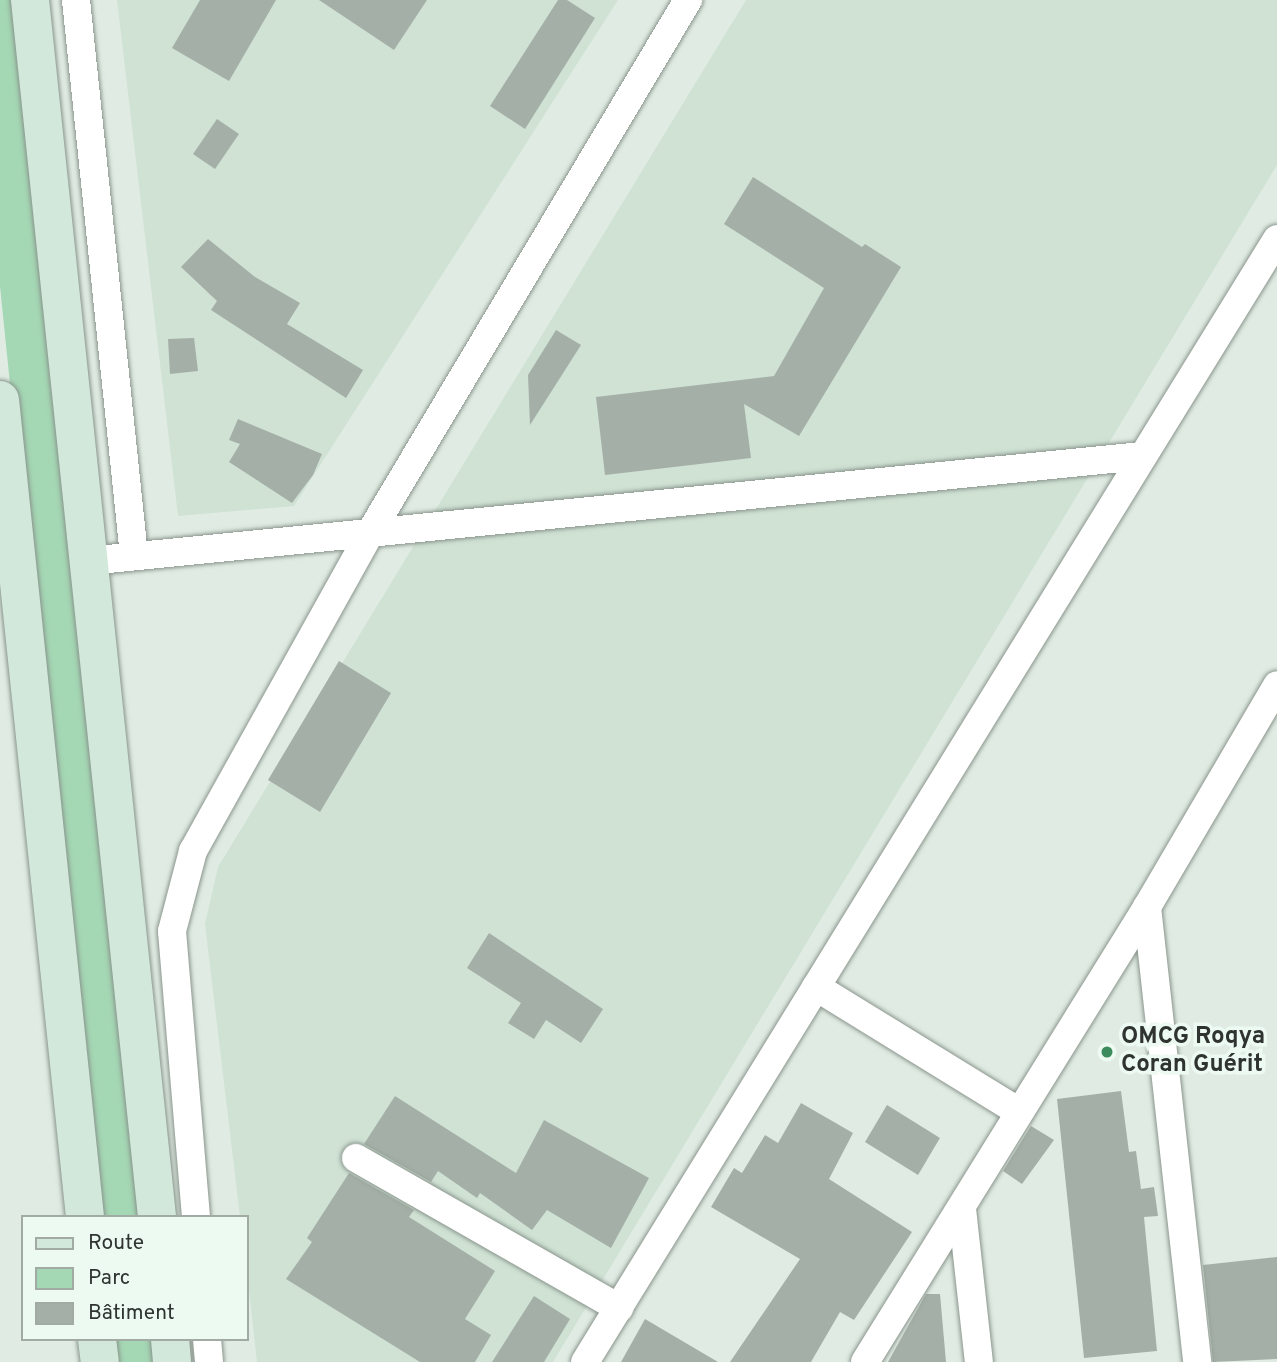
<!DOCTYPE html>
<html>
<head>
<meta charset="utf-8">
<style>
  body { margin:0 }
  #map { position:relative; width:1277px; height:1362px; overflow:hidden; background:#e0ece3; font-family:Overpass,sans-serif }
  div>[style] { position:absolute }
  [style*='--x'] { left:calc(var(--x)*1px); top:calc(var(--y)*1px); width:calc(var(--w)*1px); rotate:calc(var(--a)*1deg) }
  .built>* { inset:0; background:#cfe2d4 }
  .green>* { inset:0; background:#a4d7b4 }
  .building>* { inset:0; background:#a4afa7 }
  .roads { filter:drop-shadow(0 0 2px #8a958d) drop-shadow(0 0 2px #8a958d) }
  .minor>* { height:28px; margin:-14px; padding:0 14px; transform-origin:14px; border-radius:14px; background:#fff }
  .secondary>* { height:38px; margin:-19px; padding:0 19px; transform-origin:19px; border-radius:19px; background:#d2e8da }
  .dots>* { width:19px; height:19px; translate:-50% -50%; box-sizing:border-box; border:4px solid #edfaf1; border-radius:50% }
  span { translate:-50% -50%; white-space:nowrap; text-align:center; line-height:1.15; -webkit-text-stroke:7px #edfaf1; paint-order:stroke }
  .poi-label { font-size:24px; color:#2f3431; font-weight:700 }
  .left { translate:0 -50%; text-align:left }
  .legend { position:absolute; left:21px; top:1215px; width:228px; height:126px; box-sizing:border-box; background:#edfaf1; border:2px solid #a1aba4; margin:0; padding:9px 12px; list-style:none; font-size:21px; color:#2f3431 }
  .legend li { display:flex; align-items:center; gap:14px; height:35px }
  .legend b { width:35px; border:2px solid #a1aba4 }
</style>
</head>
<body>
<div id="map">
  <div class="built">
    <div style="clip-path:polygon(117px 0,618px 0,294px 506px,178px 516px)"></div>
    <div style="clip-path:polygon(746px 0,1277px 0,1277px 165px,553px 1362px,257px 1362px,247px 1273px,247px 1217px,240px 1217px,205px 924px,218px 867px)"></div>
  </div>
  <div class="green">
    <div style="clip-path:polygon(0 0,18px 0,145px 1217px,95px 1217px,0 286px)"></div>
    <div style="clip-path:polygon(107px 1339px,158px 1339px,160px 1362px,110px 1362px)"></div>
  </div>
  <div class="building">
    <div style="clip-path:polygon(200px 0,276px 0,229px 81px,172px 48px)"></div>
    <div style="clip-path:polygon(319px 0,427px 0,394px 50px)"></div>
    <div style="clip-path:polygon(558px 0,567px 0,595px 18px,525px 129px,490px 106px)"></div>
    <div style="clip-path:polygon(217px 119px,239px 134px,215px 169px,193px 154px)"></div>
    <div style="clip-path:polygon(753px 177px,862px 247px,865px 244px,901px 267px,799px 436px,744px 404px,751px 458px,605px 475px,596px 397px,774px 376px,824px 288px,724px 224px)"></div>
    <div style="clip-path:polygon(208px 239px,255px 277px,300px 303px,287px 324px,363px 370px,346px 398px,211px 310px,217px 301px,181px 267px)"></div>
    <div style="clip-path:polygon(556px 330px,581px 345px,530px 425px,528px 375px)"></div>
    <div style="clip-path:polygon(194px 338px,198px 371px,170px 374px,168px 339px)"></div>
    <div style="clip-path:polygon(238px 419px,322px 454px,313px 475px,292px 503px,229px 462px,240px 444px,229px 440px)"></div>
    <div style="clip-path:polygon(339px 661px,391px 693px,320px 812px,268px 780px)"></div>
    <div style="clip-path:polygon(489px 933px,603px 1009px,581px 1043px,546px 1020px,534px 1039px,508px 1023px,521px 1003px,467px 968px)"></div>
    <div style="clip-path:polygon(1121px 1091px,1129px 1152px,1136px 1151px,1141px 1189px,1154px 1187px,1158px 1216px,1144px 1217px,1157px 1351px,1084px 1358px,1057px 1099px)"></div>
    <div style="clip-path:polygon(395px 1096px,516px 1173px,544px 1120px,649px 1178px,611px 1248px,547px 1210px,532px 1230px,480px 1193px,477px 1198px,438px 1171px,431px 1182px,364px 1144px)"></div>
    <div style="clip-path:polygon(801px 1103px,853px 1133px,829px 1179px,912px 1232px,854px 1320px,840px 1312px,811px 1362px,730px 1362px,800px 1259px,711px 1207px,734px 1168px,742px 1173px,765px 1135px,778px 1143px)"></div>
    <div style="clip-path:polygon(887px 1105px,940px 1138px,918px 1175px,865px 1142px)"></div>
    <div style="clip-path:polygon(1031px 1126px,1054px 1140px,1022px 1184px,1003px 1171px)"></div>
    <div style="clip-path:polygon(349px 1173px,414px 1210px,409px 1217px,495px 1271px,465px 1319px,491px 1335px,475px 1362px,420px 1362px,286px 1279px,312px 1242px,307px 1238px)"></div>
    <div style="clip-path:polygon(1277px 1257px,1277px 1359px,1213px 1362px,1203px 1265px)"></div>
    <div style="clip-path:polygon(926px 1294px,940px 1294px,946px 1362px,888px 1362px)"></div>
    <div style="clip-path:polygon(534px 1296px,570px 1319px,544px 1362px,492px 1362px)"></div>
    <div style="clip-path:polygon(645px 1319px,718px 1362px,621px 1362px)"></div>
  </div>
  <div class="roads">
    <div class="minor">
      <div style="--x:76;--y:0;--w:559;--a:84.04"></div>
      <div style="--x:88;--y:561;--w:1059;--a:-5.69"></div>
      <div style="--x:1147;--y:907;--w:458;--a:83.7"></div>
      <div style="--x:816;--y:987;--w:238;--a:31.6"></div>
      <div style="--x:356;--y:1158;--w:303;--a:29.7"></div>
      <div style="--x:962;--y:1209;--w:154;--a:83.7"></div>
      <div style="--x:196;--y:1217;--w:287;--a:-94.8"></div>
      <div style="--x:172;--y:931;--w:83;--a:-75.3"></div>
      <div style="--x:193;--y:851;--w:364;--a:-60.9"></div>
      <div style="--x:370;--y:533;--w:621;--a:-59.18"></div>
      <div style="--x:207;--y:1339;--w:23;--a:85"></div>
      <div style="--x:585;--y:1362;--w:1319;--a:-58.36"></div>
      <div style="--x:865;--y:1362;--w:535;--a:-58.21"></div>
      <div style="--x:1147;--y:907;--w:257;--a:-59.6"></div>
    </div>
    <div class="secondary">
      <div style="--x:30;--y:0;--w:1224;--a:84.04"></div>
      <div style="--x:0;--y:400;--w:821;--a:84.06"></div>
      <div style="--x:97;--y:1339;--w:23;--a:83"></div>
      <div style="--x:170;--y:1339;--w:23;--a:85"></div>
    </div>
  </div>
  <div class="dots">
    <div style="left:1107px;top:1052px;background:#3c8b5c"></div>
  </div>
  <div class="poi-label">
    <span class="left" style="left:1121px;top:1052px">OMCG Roqya<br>Coran Guérit</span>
  </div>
  <ul class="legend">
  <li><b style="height:9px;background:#d2e8da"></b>Route</li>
  <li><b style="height:19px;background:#a4d7b4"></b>Parc</li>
  <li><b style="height:19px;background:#a4afa7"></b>Bâtiment</li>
  </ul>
</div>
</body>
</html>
